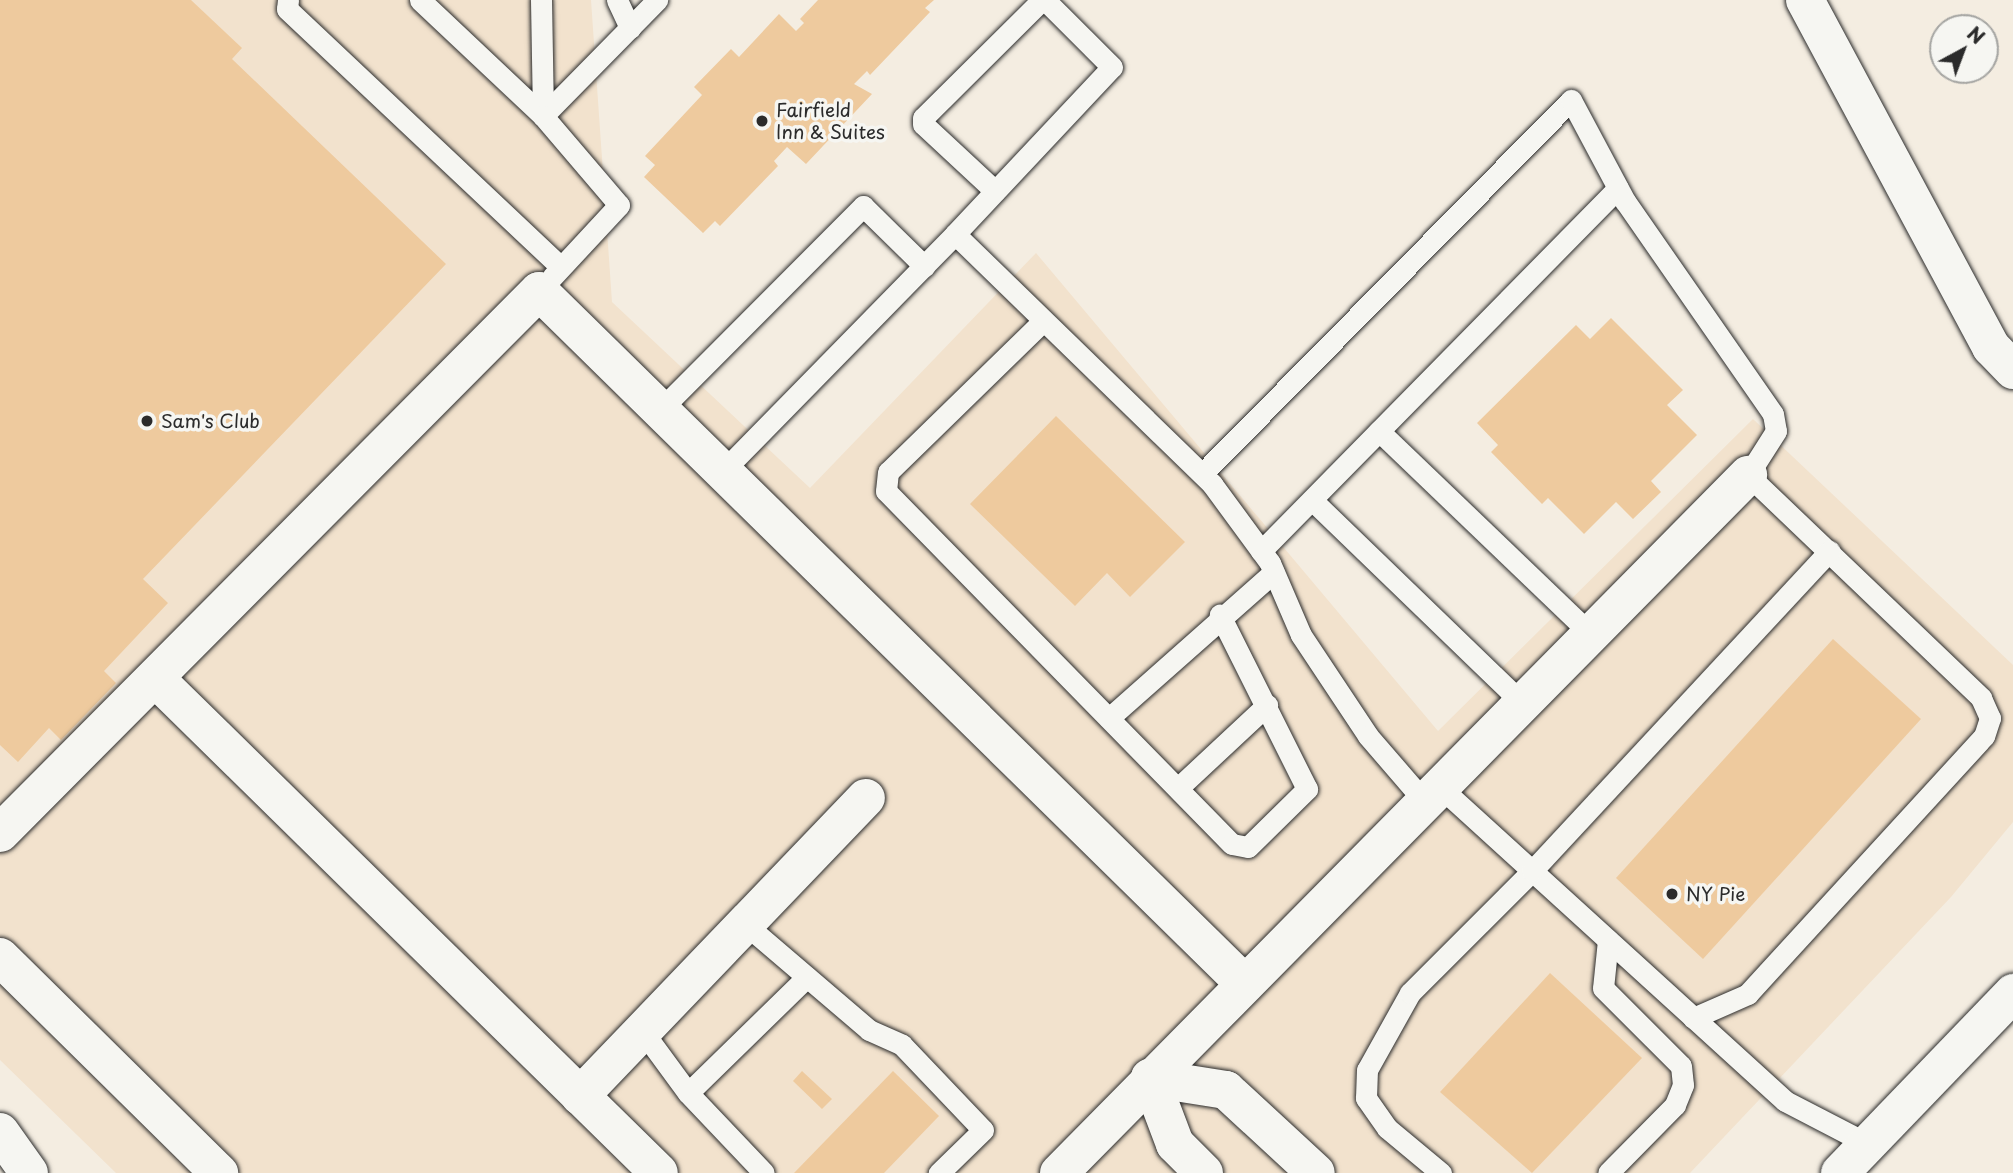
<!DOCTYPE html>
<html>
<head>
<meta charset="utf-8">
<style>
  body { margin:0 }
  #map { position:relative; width:2013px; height:1173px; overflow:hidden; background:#f4ede1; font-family:"Playpen Sans",sans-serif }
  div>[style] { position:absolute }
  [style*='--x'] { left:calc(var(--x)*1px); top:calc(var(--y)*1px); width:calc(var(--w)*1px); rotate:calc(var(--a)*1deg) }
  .built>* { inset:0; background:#f2e2cd }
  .building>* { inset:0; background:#eeca9e }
  .roads { filter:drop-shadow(0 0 2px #2b2b2b) drop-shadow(0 0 2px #2b2b2b) }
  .service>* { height:21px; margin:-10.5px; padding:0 10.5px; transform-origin:10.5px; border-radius:10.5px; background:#f6f6f2 }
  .minor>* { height:38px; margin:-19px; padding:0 19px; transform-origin:19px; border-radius:19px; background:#f6f6f2 }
  .tertiary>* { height:38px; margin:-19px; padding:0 19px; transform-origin:19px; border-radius:19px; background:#f6f6f2 }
  .secondary>* { height:38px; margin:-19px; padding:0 19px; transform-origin:19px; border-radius:19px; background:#f6f6f2 }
  .motorway>* { height:38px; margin:-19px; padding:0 19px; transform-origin:19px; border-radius:19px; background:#f6f6f2 }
  .dots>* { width:19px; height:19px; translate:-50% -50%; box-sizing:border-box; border:4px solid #f6f6f2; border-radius:50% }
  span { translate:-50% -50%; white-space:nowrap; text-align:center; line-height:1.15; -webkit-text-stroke:7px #f6f6f2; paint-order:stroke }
  .poi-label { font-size:19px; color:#2b2b2b }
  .left { translate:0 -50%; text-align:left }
  .north { position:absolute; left:1929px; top:14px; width:70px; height:70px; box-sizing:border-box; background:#f6f6f2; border:2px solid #a5a5a2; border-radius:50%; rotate:41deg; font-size:19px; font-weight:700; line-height:28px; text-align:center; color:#2b2b2b }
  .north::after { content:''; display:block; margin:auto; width:24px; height:32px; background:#2b2b2b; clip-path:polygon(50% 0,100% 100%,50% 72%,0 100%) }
</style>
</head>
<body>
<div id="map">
  <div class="built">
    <div style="clip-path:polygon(0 0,591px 0,612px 302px,810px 488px,1036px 253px,1438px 731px,1753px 419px,2013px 665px,2013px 822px,1951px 897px,1690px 1173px,116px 1173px,0 1060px)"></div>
  </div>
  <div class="building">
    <div style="clip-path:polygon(0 0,191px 0,242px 48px,232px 59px,446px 264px,143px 579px,168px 603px,104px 671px,116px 683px,61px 740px,49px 728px,18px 762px,0 745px)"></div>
    <div style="clip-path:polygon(818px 0,934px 0,925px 8px,930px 12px,870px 75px,867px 71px,854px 84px,872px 94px,806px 164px,787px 147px,774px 161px,778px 166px,720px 226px,715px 221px,703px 233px,644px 177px,655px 165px,645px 156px,702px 95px,694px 87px,731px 49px,739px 57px,779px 14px,796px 31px,804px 23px,800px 19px)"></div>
    <div style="clip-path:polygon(1611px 318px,1683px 390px,1667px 405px,1697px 435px,1651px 481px,1661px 492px,1633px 519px,1616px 502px,1584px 534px,1548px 498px,1542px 504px,1491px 452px,1498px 445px,1477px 423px,1576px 325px,1590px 339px)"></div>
    <div style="clip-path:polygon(1056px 416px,1185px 542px,1130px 597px,1107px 573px,1075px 606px,970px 504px)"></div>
    <div style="clip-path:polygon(1833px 639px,1921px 719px,1703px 959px,1616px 878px)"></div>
    <div style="clip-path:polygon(1550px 973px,1642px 1058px,1532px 1173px,1440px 1092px)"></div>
    <div style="clip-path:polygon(802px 1071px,832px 1099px,822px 1109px,793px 1081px)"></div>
    <div style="clip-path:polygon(893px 1071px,939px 1116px,884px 1173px,794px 1173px)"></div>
  </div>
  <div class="roads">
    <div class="service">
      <div style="--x:288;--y:0;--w:9;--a:96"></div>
      <div style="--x:287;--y:9;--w:376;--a:43.3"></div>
      <div style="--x:420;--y:0;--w:169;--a:43.3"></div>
      <div style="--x:543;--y:116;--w:163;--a:-45.5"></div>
      <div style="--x:541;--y:0;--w:116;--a:89"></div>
      <div style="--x:543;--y:116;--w:117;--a:49.5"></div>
      <div style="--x:619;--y:205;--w:98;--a:132.9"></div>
      <div style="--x:617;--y:0;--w:31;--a:65"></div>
      <div style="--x:995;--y:191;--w:98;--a:-137.1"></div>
      <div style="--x:923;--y:124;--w:6;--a:-90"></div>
      <div style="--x:923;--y:118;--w:168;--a:-44.8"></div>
      <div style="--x:955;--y:234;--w:229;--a:-46.8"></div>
      <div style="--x:1112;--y:67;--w:95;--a:-135"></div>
      <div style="--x:1043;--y:321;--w:216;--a:135.7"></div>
      <div style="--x:888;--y:472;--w:19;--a:96"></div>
      <div style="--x:886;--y:491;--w:494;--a:45.6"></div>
      <div style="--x:1232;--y:844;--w:16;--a:11"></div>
      <div style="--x:1248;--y:847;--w:83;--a:-44.5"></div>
      <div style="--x:1307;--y:789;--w:195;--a:-116.6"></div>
      <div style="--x:660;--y:410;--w:288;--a:-45.1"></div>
      <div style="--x:863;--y:206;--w:86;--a:44.5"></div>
      <div style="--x:1379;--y:431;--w:294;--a:43.8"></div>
      <div style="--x:723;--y:471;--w:332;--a:-45.6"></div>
      <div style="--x:955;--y:234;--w:359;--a:44.2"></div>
      <div style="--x:1212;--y:484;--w:98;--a:53.7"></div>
      <div style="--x:1270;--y:563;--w:78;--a:66.7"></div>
      <div style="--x:1301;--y:635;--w:121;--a:56.4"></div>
      <div style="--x:1368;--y:736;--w:87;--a:49.2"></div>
      <div style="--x:1202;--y:474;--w:525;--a:-45.39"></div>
      <div style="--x:1571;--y:100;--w:115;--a:61.9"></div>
      <div style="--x:1625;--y:201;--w:259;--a:55.2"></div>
      <div style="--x:1773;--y:414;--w:17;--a:80"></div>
      <div style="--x:1776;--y:431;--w:52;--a:122.5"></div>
      <div style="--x:1748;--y:475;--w:323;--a:43.7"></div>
      <div style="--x:1981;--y:698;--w:22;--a:66"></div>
      <div style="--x:1990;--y:718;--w:19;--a:108"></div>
      <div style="--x:1984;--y:736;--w:350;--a:132.5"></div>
      <div style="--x:1748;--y:994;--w:60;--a:156.4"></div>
      <div style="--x:1312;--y:500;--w:292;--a:44"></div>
      <div style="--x:1261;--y:551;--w:509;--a:-45.48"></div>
      <div style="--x:1109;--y:718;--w:220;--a:-41.5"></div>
      <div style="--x:1440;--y:787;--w:466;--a:42.3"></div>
      <div style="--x:1785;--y:1101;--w:91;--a:27.4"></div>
      <div style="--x:1178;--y:788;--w:122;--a:-43"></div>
      <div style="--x:745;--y:924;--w:163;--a:40.5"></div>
      <div style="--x:869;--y:1030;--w:36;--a:24"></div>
      <div style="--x:902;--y:1045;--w:117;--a:46.4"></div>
      <div style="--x:983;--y:1130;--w:62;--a:135.7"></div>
      <div style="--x:1608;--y:940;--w:48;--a:95.9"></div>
      <div style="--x:1603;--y:988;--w:110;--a:45"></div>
      <div style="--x:1681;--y:1066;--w:19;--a:84"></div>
      <div style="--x:1683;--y:1085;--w:22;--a:112"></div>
      <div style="--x:1675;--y:1105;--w:95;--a:134.6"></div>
      <div style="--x:641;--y:1029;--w:79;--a:53.7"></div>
      <div style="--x:688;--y:1093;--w:110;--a:46.5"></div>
      <div style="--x:688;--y:1093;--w:166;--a:-44.3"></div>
      <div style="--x:1441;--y:1173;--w:70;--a:-140.2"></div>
      <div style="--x:1387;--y:1128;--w:37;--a:-125"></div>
      <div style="--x:1366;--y:1098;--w:28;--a:-88"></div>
      <div style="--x:1367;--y:1070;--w:88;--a:-60.8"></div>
      <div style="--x:1410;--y:993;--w:173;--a:-45"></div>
      <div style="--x:1532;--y:871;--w:437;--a:-47.1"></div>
    </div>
    <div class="minor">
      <div style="--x:155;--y:678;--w:706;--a:44.48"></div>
      <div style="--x:0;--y:833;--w:764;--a:-45.16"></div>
      <div style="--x:539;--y:291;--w:989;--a:44.47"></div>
      <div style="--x:0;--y:957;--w:308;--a:44.6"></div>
      <div style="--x:580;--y:1096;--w:413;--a:-46.2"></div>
      <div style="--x:1059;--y:1173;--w:981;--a:-45.37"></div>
      <div style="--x:1204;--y:1173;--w:41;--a:-135"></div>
      <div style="--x:1175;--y:1144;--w:71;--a:-110.7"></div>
      <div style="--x:1150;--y:1078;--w:77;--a:9"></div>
      <div style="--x:1226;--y:1090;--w:122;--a:42.7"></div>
    </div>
    <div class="tertiary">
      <div style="--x:0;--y:1132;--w:50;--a:54.7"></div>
    </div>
    <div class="secondary">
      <div style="--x:1840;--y:1173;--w:250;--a:-46.1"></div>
    </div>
    <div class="motorway">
      <div style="--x:1805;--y:0;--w:394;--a:61.8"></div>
      <div style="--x:1991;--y:347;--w:32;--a:46"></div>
    </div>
  </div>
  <div class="dots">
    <div style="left:762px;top:121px;background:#2b2b2b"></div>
    <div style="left:147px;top:421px;background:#2b2b2b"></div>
    <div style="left:1672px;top:894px;background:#2b2b2b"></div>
  </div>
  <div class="poi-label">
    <span class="left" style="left:776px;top:121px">Fairfield<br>Inn &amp; Suites</span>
    <span class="left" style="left:161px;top:421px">Sam's Club</span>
    <span class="left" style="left:1686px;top:894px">NY Pie</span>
  </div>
  <div class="north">N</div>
</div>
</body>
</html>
